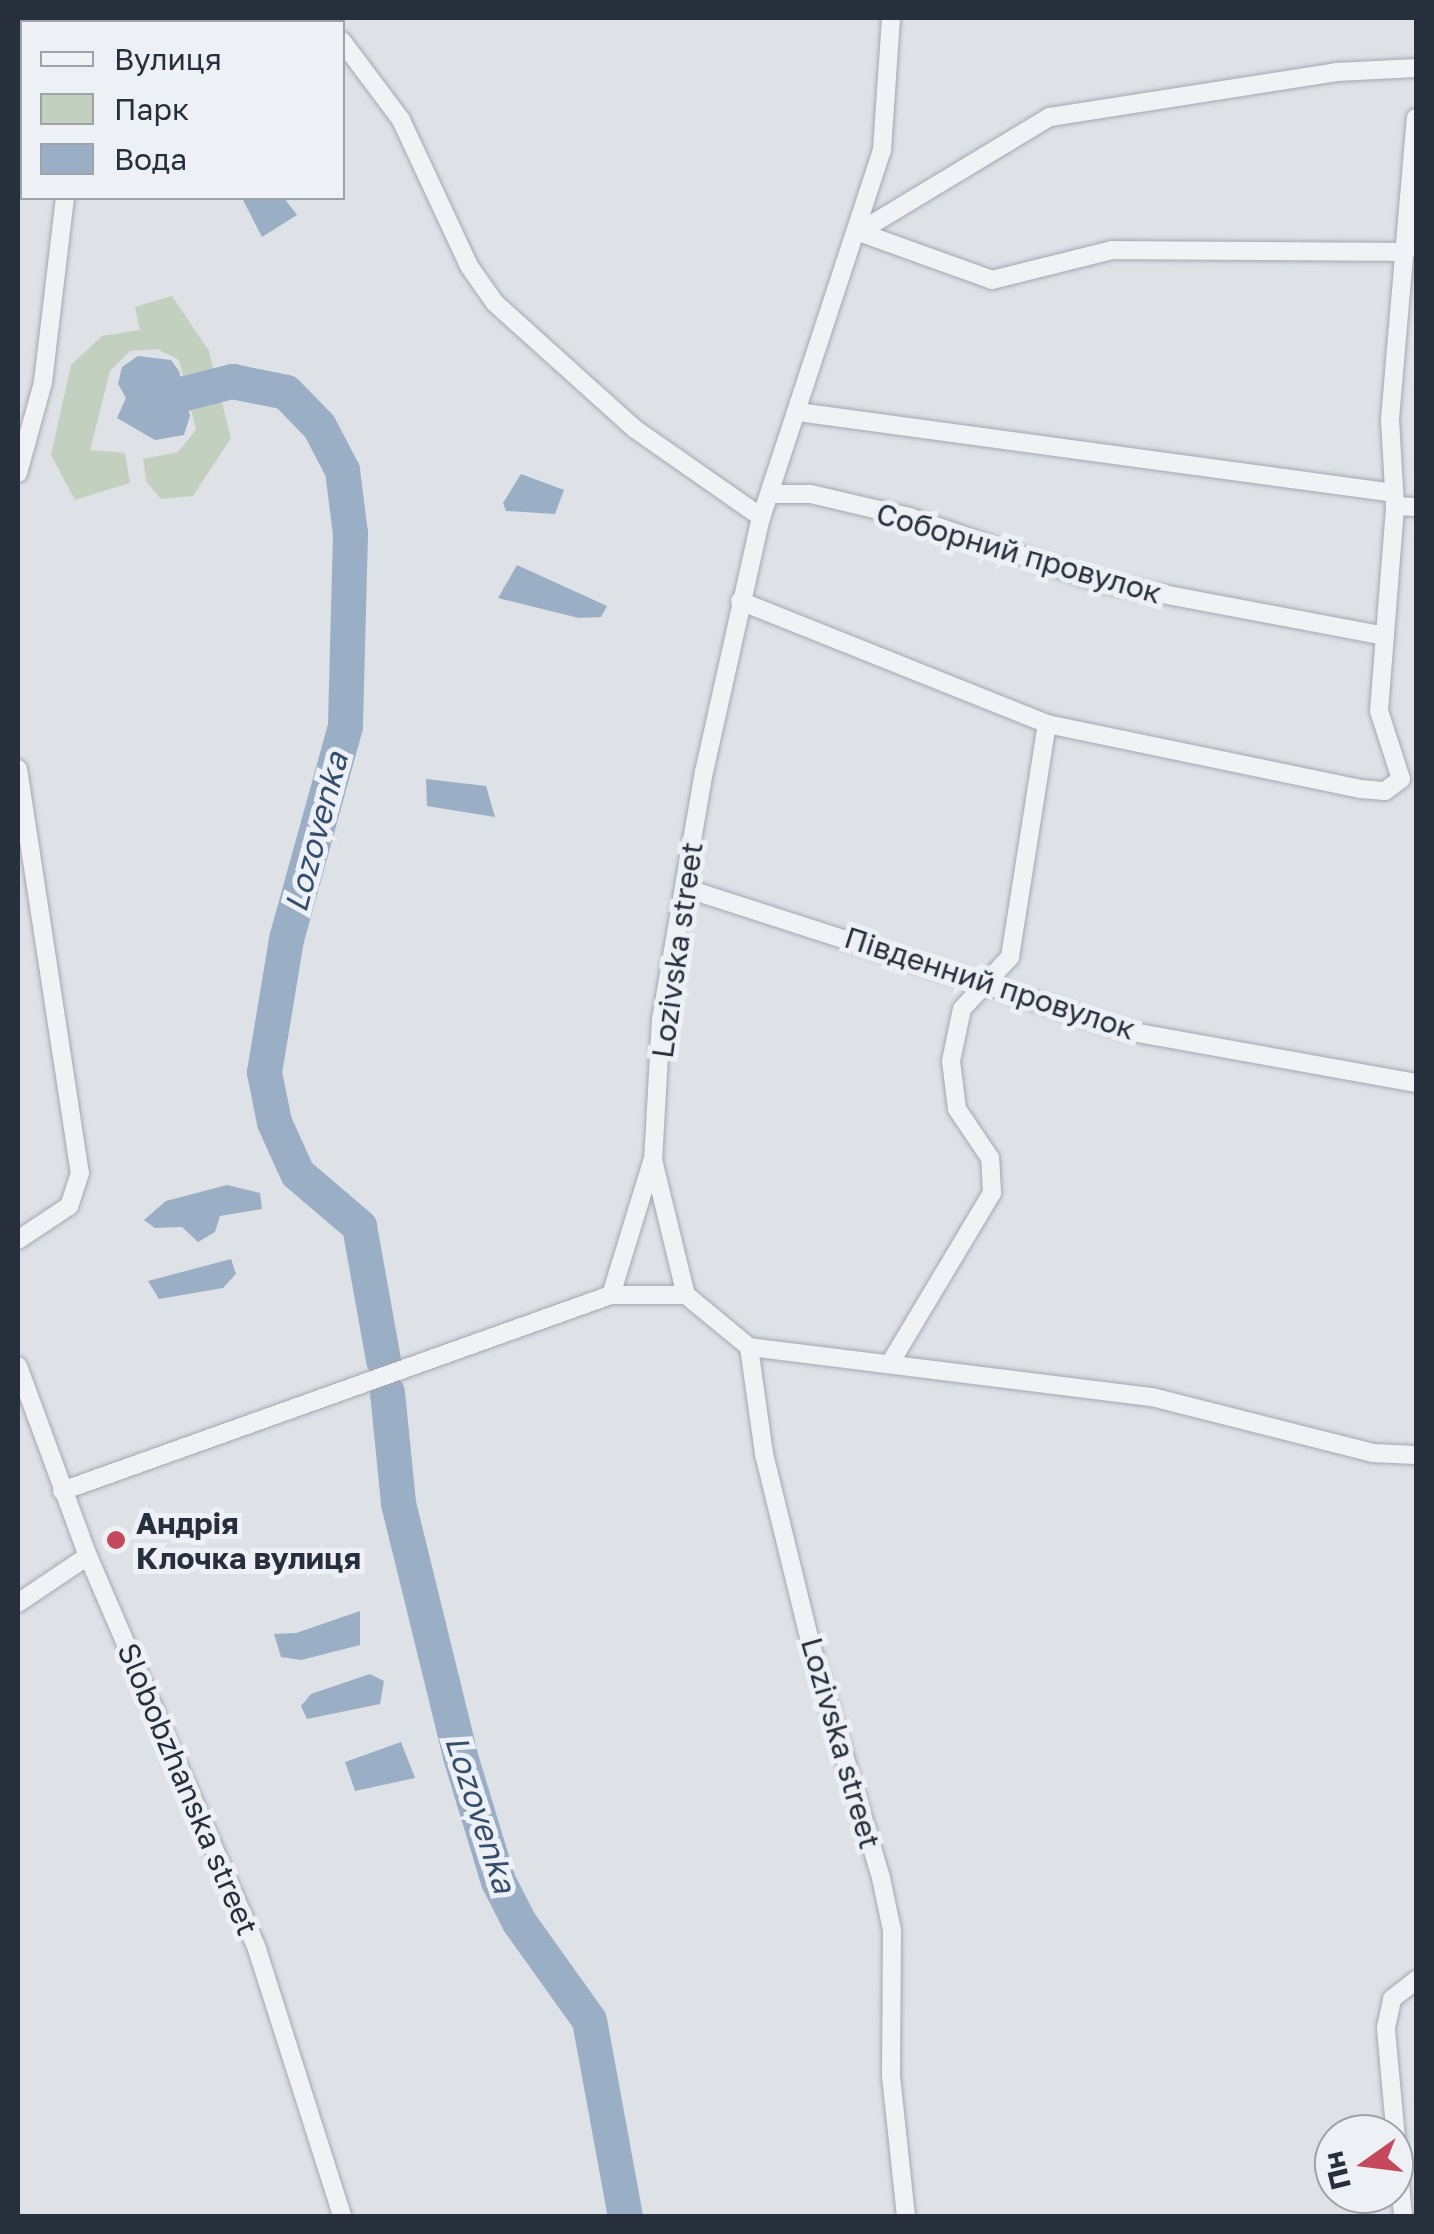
<!DOCTYPE html>
<html>
<head>
<meta charset="utf-8">
<style>
  body { margin:0 }
  #map { position:relative; width:1434px; height:2234px; overflow:hidden; background:#dee1e6; font-family:"Golos Text",sans-serif }
  div>[style] { position:absolute }
  [style*='--x'] { left:calc(var(--x)*1px); top:calc(var(--y)*1px); width:calc(var(--w)*1px); rotate:calc(var(--a)*1deg) }
  .green>* { inset:0; background:#c3d0bf }
  .water>* { inset:0; background:#9aafc5 }
  .river>* { height:35px; margin:-17.5px; padding:0 17.5px; transform-origin:17.5px; border-radius:17.5px; background:#9aafc5 }
  .roads { filter:drop-shadow(0 0 2px #a4a8b0) drop-shadow(0 0 2px #a4a8b0) }
  .minor>* { height:18px; margin:-9px; padding:0 9px; transform-origin:9px; border-radius:9px; background:#f0f2f5 }
  .dots>* { width:28px; height:28px; translate:-50% -50%; box-sizing:border-box; border:5px solid #edf0f4; border-radius:50% }
  span { translate:-50% -50%; white-space:nowrap; text-align:center; line-height:1.15; -webkit-text-stroke:10px #edf0f4; paint-order:stroke }
  .street-label { font-size:30px; color:#282f3c }
  .poi-label { font-size:30px; color:#282f3c; font-weight:700 }
  .left { translate:0 -50%; text-align:left }
  .water-label { font-size:32px; color:#354e6d; font-style:italic }
  .frame { position:absolute; inset:0; border:20px solid #282f3c; pointer-events:none }
  .legend { position:absolute; left:20px; top:20px; width:325px; height:180px; box-sizing:border-box; background:#edf0f4; border:2px solid #9ea3aa; margin:0; padding:12px 18px; list-style:none; font-size:30px; color:#282f3c }
  .legend li { display:flex; align-items:center; gap:20px; height:50px }
  .legend b { width:50px; border:2px solid #9ea3aa }
  .north { position:absolute; left:1314px; top:2114px; width:100px; height:100px; box-sizing:border-box; background:#edf0f4; border:2px solid #9ea3aa; border-radius:50%; rotate:256deg; font-size:28px; font-weight:700; line-height:40px; text-align:center; color:#282f3c }
  .north::after { content:''; display:block; margin:auto; width:35px; height:45px; background:#c5495c; clip-path:polygon(50% 0,100% 100%,50% 72%,0 100%) }
</style>
</head>
<body>
<div id="map">
  <div class="green">
    <div style="clip-path:polygon(172px 296px,209px 351px,231px 438px,193px 496px,161px 499px,146px 481px,143px 459px,178px 452px,196px 430px,179px 360px,157px 349px,130px 351px,110px 371px,90px 450px,125px 453px,130px 483px,75px 500px,51px 455px,71px 365px,102px 336px,140px 330px,135px 307px)"></div>
  </div>
  <div class="water">
    <div style="clip-path:polygon(242px 198px,284px 198px,297px 215px,262px 237px)"></div>
    <div style="clip-path:polygon(138px 356px,171px 360px,179px 371px,190px 416px,184px 435px,155px 440px,117px 418px,126px 398px,118px 384px,122px 367px)"></div>
    <div style="clip-path:polygon(521px 474px,564px 490px,555px 514px,506px 511px,503px 503px)"></div>
    <div style="clip-path:polygon(517px 565px,607px 606px,601px 617px,579px 618px,498px 598px)"></div>
    <div style="clip-path:polygon(426px 779px,486px 786px,495px 817px,427px 806px)"></div>
    <div style="clip-path:polygon(227px 1185px,260px 1193px,262px 1209px,220px 1216px,215px 1232px,198px 1242px,182px 1227px,155px 1228px,144px 1220px,166px 1201px)"></div>
    <div style="clip-path:polygon(231px 1259px,236px 1274px,223px 1288px,159px 1299px,148px 1281px)"></div>
    <div style="clip-path:polygon(360px 1611px,360px 1645px,301px 1660px,281px 1657px,274px 1634px,296px 1633px)"></div>
    <div style="clip-path:polygon(370px 1674px,384px 1681px,380px 1704px,307px 1719px,301px 1706px,311px 1694px)"></div>
    <div style="clip-path:polygon(401px 1742px,415px 1778px,355px 1791px,345px 1762px)"></div>
  </div>
  <div class="river">
    <div style="--x:181;--y:394;--w:53;--a:-14.3"></div>
    <div style="--x:232;--y:381;--w:55;--a:11.5"></div>
    <div style="--x:286;--y:392;--w:47;--a:45.9"></div>
    <div style="--x:319;--y:426;--w:50;--a:62.4"></div>
    <div style="--x:342;--y:470;--w:64;--a:82.8"></div>
    <div style="--x:350;--y:533;--w:193;--a:91.5"></div>
    <div style="--x:345;--y:726;--w:221;--a:105.5"></div>
    <div style="--x:286;--y:939;--w:135;--a:99.4"></div>
    <div style="--x:264;--y:1072;--w:51;--a:78.7"></div>
    <div style="--x:274;--y:1122;--w:56;--a:65.7"></div>
    <div style="--x:297;--y:1173;--w:82;--a:40.5"></div>
    <div style="--x:359;--y:1226;--w:136;--a:79.8"></div>
    <div style="--x:387;--y:1392;--w:112;--a:84.3"></div>
    <div style="--x:398;--y:1503;--w:260;--a:76.2"></div>
    <div style="--x:460;--y:1756;--w:131;--a:73.1"></div>
    <div style="--x:498;--y:1881;--w:46;--a:62.9"></div>
    <div style="--x:519;--y:1922;--w:120;--a:54.5"></div>
    <div style="--x:589;--y:2020;--w:199;--a:79.6"></div>
  </div>
  <div class="roads">
    <div class="minor">
      <div style="--x:25;--y:18;--w:4;--a:63"></div>
      <div style="--x:321;--y:18;--w:6;--a:45"></div>
      <div style="--x:891;--y:18;--w:132;--a:93.9"></div>
      <div style="--x:882;--y:150;--w:386;--a:108.2"></div>
      <div style="--x:761;--y:517;--w:260;--a:102.6"></div>
      <div style="--x:704;--y:771;--w:252;--a:99.8"></div>
      <div style="--x:661;--y:1019;--w:141;--a:93.2"></div>
      <div style="--x:653;--y:1160;--w:139;--a:76.3"></div>
      <div style="--x:686;--y:1295;--w:82;--a:39.5"></div>
      <div style="--x:749;--y:1347;--w:108;--a:82"></div>
      <div style="--x:764;--y:1454;--w:201;--a:76.2"></div>
      <div style="--x:812;--y:1649;--w:239;--a:73.2"></div>
      <div style="--x:881;--y:1878;--w:53;--a:78.1"></div>
      <div style="--x:892;--y:1930;--w:146;--a:90.4"></div>
      <div style="--x:891;--y:2076;--w:141;--a:83.9"></div>
      <div style="--x:342;--y:41;--w:99;--a:53.2"></div>
      <div style="--x:401;--y:120;--w:161;--a:65"></div>
      <div style="--x:469;--y:266;--w:45;--a:54.9"></div>
      <div style="--x:495;--y:303;--w:188;--a:42"></div>
      <div style="--x:635;--y:429;--w:154;--a:34.9"></div>
      <div style="--x:859;--y:232;--w:223;--a:-31.1"></div>
      <div style="--x:1050;--y:117;--w:290;--a:-8.9"></div>
      <div style="--x:1336;--y:72;--w:80;--a:-2.9"></div>
      <div style="--x:859;--y:232;--w:141;--a:19.8"></div>
      <div style="--x:992;--y:280;--w:124;--a:-14"></div>
      <div style="--x:1112;--y:250;--w:294;--a:0.4"></div>
      <div style="--x:798;--y:412;--w:601;--a:7.74"></div>
      <div style="--x:18;--y:473;--w:94;--a:-74.6"></div>
      <div style="--x:43;--y:382;--w:185;--a:-83.2"></div>
      <div style="--x:771;--y:494;--w:40;--a:0"></div>
      <div style="--x:811;--y:494;--w:101;--a:13.2"></div>
      <div style="--x:909;--y:517;--w:201;--a:18.9"></div>
      <div style="--x:1099;--y:582;--w:291;--a:10.7"></div>
      <div style="--x:1395;--y:506;--w:21;--a:3"></div>
      <div style="--x:740;--y:601;--w:331;--a:21.8"></div>
      <div style="--x:1047;--y:724;--w:321;--a:11.7"></div>
      <div style="--x:1361;--y:789;--w:24;--a:5"></div>
      <div style="--x:1385;--y:791;--w:20;--a:-37"></div>
      <div style="--x:18;--y:769;--w:409;--a:81.3"></div>
      <div style="--x:80;--y:1173;--w:35;--a:108"></div>
      <div style="--x:69;--y:1206;--w:61;--a:146.3"></div>
      <div style="--x:1401;--y:779;--w:71;--a:-107.9"></div>
      <div style="--x:1379;--y:711;--w:206;--a:-85.5"></div>
      <div style="--x:1395;--y:506;--w:87;--a:-93.3"></div>
      <div style="--x:1390;--y:419;--w:302;--a:-85.1"></div>
      <div style="--x:685;--y:888;--w:465;--a:17.9"></div>
      <div style="--x:1127;--y:1031;--w:294;--a:10.2"></div>
      <div style="--x:611;--y:1295;--w:139;--a:-72.9"></div>
      <div style="--x:749;--y:1347;--w:406;--a:7.1"></div>
      <div style="--x:1152;--y:1397;--w:228;--a:14.2"></div>
      <div style="--x:1373;--y:1453;--w:43;--a:2.7"></div>
      <div style="--x:892;--y:1360;--w:195;--a:-59.1"></div>
      <div style="--x:992;--y:1193;--w:35;--a:-93"></div>
      <div style="--x:990;--y:1158;--w:59;--a:-124"></div>
      <div style="--x:957;--y:1109;--w:48;--a:-97.1"></div>
      <div style="--x:951;--y:1061;--w:53;--a:-78.1"></div>
      <div style="--x:962;--y:1009;--w:71;--a:-47.3"></div>
      <div style="--x:1010;--y:957;--w:236;--a:-81"></div>
      <div style="--x:18;--y:1366;--w:202;--a:69.8"></div>
      <div style="--x:88;--y:1556;--w:428;--a:66.7"></div>
      <div style="--x:257;--y:1949;--w:280;--a:72.3"></div>
      <div style="--x:62;--y:1491;--w:583;--a:-19.65"></div>
      <div style="--x:611;--y:1295;--w:75;--a:0"></div>
      <div style="--x:18;--y:1603;--w:84;--a:-33.9"></div>
      <div style="--x:1403;--y:2216;--w:189;--a:-95.2"></div>
      <div style="--x:1386;--y:2028;--w:30;--a:-78"></div>
      <div style="--x:1392;--y:1999;--w:31;--a:-38"></div>
    </div>
  </div>
  <div class="dots">
    <div style="left:116px;top:1540px;background:#c5495c"></div>
  </div>
  <div class="street-label">
    <span style="left:1019px;top:553px;rotate:16deg">Соборний провулок</span>
    <span style="left:677px;top:950px;rotate:-82deg">Lozivska street</span>
    <span style="left:990px;top:983px;rotate:18deg">Південний провулок</span>
    <span style="left:841px;top:1743px;rotate:74deg">Lozivska street</span>
    <span style="left:188px;top:1789px;rotate:67deg">Slobobzhanska street</span>
  </div>
  <div class="poi-label">
    <span class="left" style="left:136px;top:1540px">Андрія<br>Клочка вулиця</span>
  </div>
  <div class="water-label">
    <span style="left:316px;top:832px;rotate:-75deg">Lozovenka</span>
    <span style="left:481px;top:1814px;rotate:72deg">Lozovenka</span>
  </div>
  <div class="frame"></div>
  <ul class="legend">
  <li><b style="height:12px;background:#f0f2f5"></b>Вулиця</li>
  <li><b style="height:28px;background:#c3d0bf"></b>Парк</li>
  <li><b style="height:28px;background:#9aafc5"></b>Вода</li>
  </ul>
  <div class="north">Пн</div>
</div>
</body>
</html>
